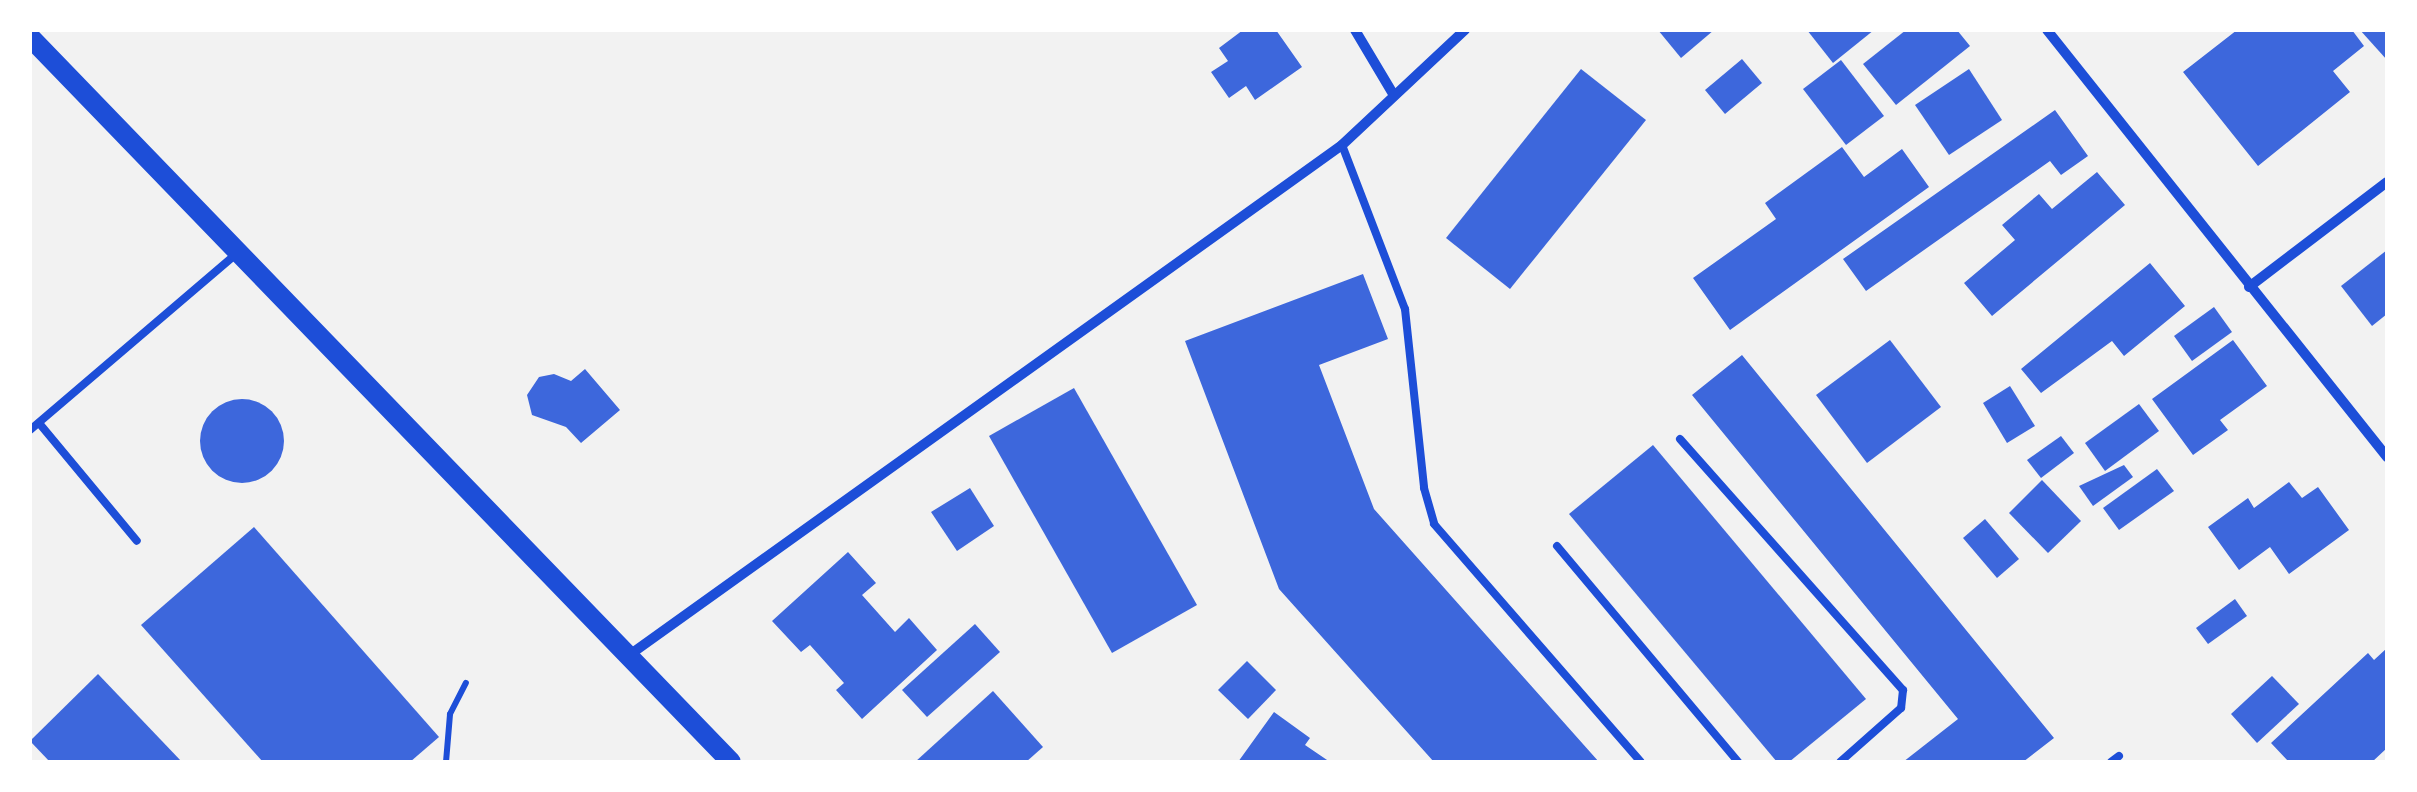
<!DOCTYPE html>
<html>
<head>
<meta charset="utf-8">
<style>
  body { margin:0 }
  #map { position:relative; width:2417px; height:792px; overflow:hidden; background:#f2f2f2; font-family:"Nunito Sans",sans-serif }
  div>[style] { position:absolute }
  [style*='--x'] { left:calc(var(--x)*1px); top:calc(var(--y)*1px); width:calc(var(--w)*1px); rotate:calc(var(--a)*1deg) }
  .building>* { inset:0; background:#3d67dc }
  .round { border-radius:50% }
  .path>* { height:6px; margin:-3px; padding:0 3px; transform-origin:3px; border-radius:3px; background:#1d4ed8 }
  .service>* { height:8px; margin:-4px; padding:0 4px; transform-origin:4px; border-radius:4px; background:#1d4ed8 }
  .minor>* { height:10px; margin:-5px; padding:0 5px; transform-origin:5px; border-radius:5px; background:#1d4ed8 }
  .secondary>* { height:20px; margin:-10px; padding:0 10px; transform-origin:10px; border-radius:10px; background:#1d4ed8 }
  span { translate:-50% -50%; white-space:nowrap; text-align:center; line-height:1.15; -webkit-text-stroke:8px #fff; paint-order:stroke }
  .frame { position:absolute; inset:0; border:32px solid #fff; pointer-events:none }
</style>
</head>
<body>
<div id="map">
  <div class="building">
    <div style="clip-path:polygon(1243px 30px,1276px 30px,1302px 67px,1255px 100px,1246px 86px,1229px 98px,1211px 72px,1228px 61px,1219px 48px)"></div>
    <div style="clip-path:polygon(1658px 30px,1714px 30px,1681px 58px)"></div>
    <div style="clip-path:polygon(1807px 30px,1874px 30px,1833px 63px)"></div>
    <div style="clip-path:polygon(1906px 30px,1957px 30px,1970px 46px,1896px 105px,1863px 64px)"></div>
    <div style="clip-path:polygon(2237px 30px,2352px 30px,2364px 46px,2333px 71px,2350px 92px,2258px 166px,2183px 72px)"></div>
    <div style="clip-path:polygon(2360px 30px,2387px 30px,2387px 60px)"></div>
    <div style="clip-path:polygon(1742px 59px,1762px 83px,1725px 114px,1705px 90px)"></div>
    <div style="clip-path:polygon(1841px 60px,1884px 116px,1846px 145px,1803px 89px)"></div>
    <div style="clip-path:polygon(1581px 69px,1646px 120px,1510px 289px,1446px 238px)"></div>
    <div style="clip-path:polygon(1969px 69px,2002px 120px,1949px 155px,1915px 105px)"></div>
    <div style="clip-path:polygon(2055px 110px,2088px 156px,2061px 175px,2050px 161px,1866px 291px,1843px 259px)"></div>
    <div style="clip-path:polygon(1842px 147px,1864px 177px,1902px 149px,1929px 187px,1730px 330px,1693px 278px,1776px 219px,1765px 203px)"></div>
    <div style="clip-path:polygon(2097px 172px,2125px 205px,1992px 316px,1964px 283px,2015px 240px,2002px 225px,2039px 194px,2052px 209px)"></div>
    <div style="clip-path:polygon(2387px 250px,2387px 314px,2372px 326px,2341px 286px)"></div>
    <div style="clip-path:polygon(2150px 263px,2185px 306px,2124px 356px,2112px 341px,2041px 393px,2021px 369px)"></div>
    <div style="clip-path:polygon(1363px 274px,1388px 339px,1319px 365px,1374px 509px,1599px 762px,1434px 762px,1279px 589px,1185px 341px)"></div>
    <div style="clip-path:polygon(2214px 307px,2232px 332px,2192px 361px,2174px 336px)"></div>
    <div style="clip-path:polygon(1890px 340px,1941px 407px,1867px 463px,1816px 395px)"></div>
    <div style="clip-path:polygon(2233px 340px,2267px 386px,2220px 420px,2228px 430px,2193px 455px,2152px 399px)"></div>
    <div style="clip-path:polygon(1742px 355px,2054px 738px,2023px 762px,1903px 762px,1958px 719px,1692px 395px)"></div>
    <div style="clip-path:polygon(585px 369px,620px 410px,581px 443px,566px 427px,532px 415px,527px 395px,539px 377px,554px 374px,571px 381px)"></div>
    <div style="clip-path:polygon(2010px 386px,2035px 426px,2007px 443px,1983px 403px)"></div>
    <div style="clip-path:polygon(1074px 388px,1197px 605px,1112px 653px,989px 436px)"></div>
    <div class="round" style="left:200px;top:399px;width:84px;height:84px"></div>
    <div style="clip-path:polygon(2139px 404px,2159px 431px,2105px 471px,2085px 443px)"></div>
    <div style="clip-path:polygon(2061px 436px,2074px 453px,2041px 478px,2027px 460px)"></div>
    <div style="clip-path:polygon(1653px 445px,1866px 699px,1789px 762px,1777px 762px,1569px 514px)"></div>
    <div style="clip-path:polygon(2124px 465px,2133px 477px,2093px 506px,2079px 486px)"></div>
    <div style="clip-path:polygon(2157px 469px,2174px 491px,2119px 530px,2103px 508px)"></div>
    <div style="clip-path:polygon(2042px 480px,2081px 521px,2048px 553px,2009px 513px)"></div>
    <div style="clip-path:polygon(2289px 482px,2302px 498px,2318px 487px,2349px 530px,2289px 574px,2270px 547px,2239px 570px,2208px 527px,2248px 498px,2254px 508px)"></div>
    <div style="clip-path:polygon(970px 488px,994px 526px,957px 551px,931px 512px)"></div>
    <div style="clip-path:polygon(1985px 519px,2019px 559px,1997px 578px,1963px 538px)"></div>
    <div style="clip-path:polygon(254px 527px,439px 737px,410px 762px,263px 762px,141px 625px)"></div>
    <div style="clip-path:polygon(848px 552px,876px 583px,862px 595px,895px 632px,909px 618px,937px 650px,862px 719px,836px 690px,844px 683px,810px 645px,801px 652px,772px 621px)"></div>
    <div style="clip-path:polygon(2235px 599px,2247px 616px,2208px 644px,2196px 628px)"></div>
    <div style="clip-path:polygon(975px 624px,1000px 652px,927px 717px,902px 690px)"></div>
    <div style="clip-path:polygon(2387px 648px,2387px 748px,2372px 762px,2289px 762px,2271px 743px,2368px 653px,2374px 660px)"></div>
    <div style="clip-path:polygon(1247px 661px,1276px 690px,1248px 719px,1218px 690px)"></div>
    <div style="clip-path:polygon(98px 674px,182px 762px,50px 762px,30px 741px)"></div>
    <div style="clip-path:polygon(2272px 676px,2299px 704px,2257px 743px,2231px 714px)"></div>
    <div style="clip-path:polygon(993px 691px,1043px 747px,1026px 762px,915px 762px)"></div>
    <div style="clip-path:polygon(1274px 712px,1310px 738px,1305px 745px,1330px 762px,1238px 762px)"></div>
  </div>
  <div class="path">
    <div style="--x:446;--y:762;--w:48;--a:-85.2"></div>
    <div style="--x:450;--y:714;--w:35;--a:-63"></div>
  </div>
  <div class="service">
    <div style="--x:1342;--y:145;--w:176;--a:69"></div>
    <div style="--x:1405;--y:309;--w:180;--a:83.9"></div>
    <div style="--x:1424;--y:488;--w:37;--a:74"></div>
    <div style="--x:1434;--y:524;--w:315;--a:49"></div>
    <div style="--x:39;--y:423;--w:153;--a:50.3"></div>
    <div style="--x:30;--y:430;--w:272;--a:-40.5"></div>
    <div style="--x:1680;--y:439;--w:336;--a:48.4"></div>
    <div style="--x:1903;--y:690;--w:18;--a:96"></div>
    <div style="--x:1901;--y:708;--w:81;--a:138.5"></div>
    <div style="--x:1557;--y:546;--w:282;--a:50"></div>
    <div style="--x:2111;--y:762;--w:10;--a:-37"></div>
  </div>
  <div class="minor">
    <div style="--x:1355;--y:30;--w:72;--a:59.2"></div>
    <div style="--x:2047;--y:30;--w:546;--a:51.47"></div>
    <div style="--x:2249;--y:287;--w:173;--a:-37.3"></div>
    <div style="--x:628;--y:656;--w:878;--a:-35.59"></div>
    <div style="--x:1342;--y:145;--w:168;--a:-43.1"></div>
  </div>
  <div class="secondary">
    <div style="--x:30;--y:37;--w:1008;--a:45.96"></div>
  </div>
  <div class="frame"></div>
</div>
</body>
</html>
